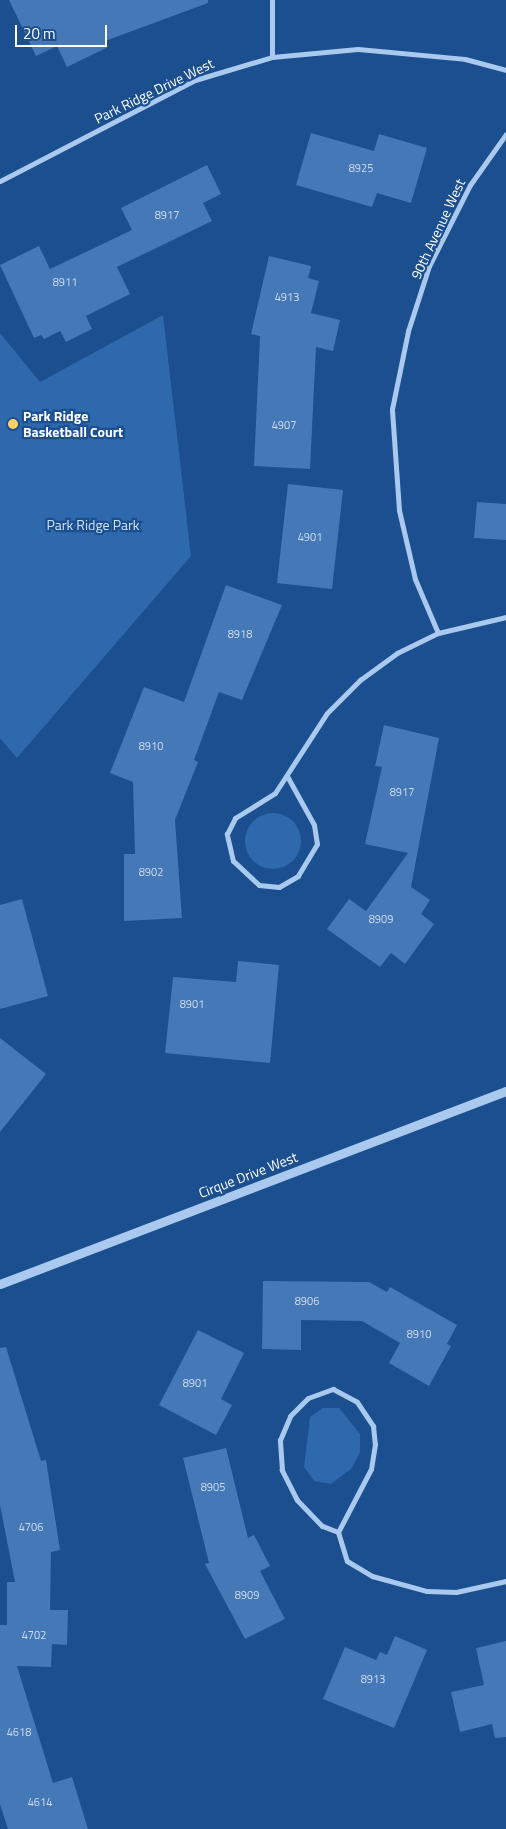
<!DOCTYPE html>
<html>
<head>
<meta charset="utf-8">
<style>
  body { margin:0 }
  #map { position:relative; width:506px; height:1829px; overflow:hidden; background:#1b4f8f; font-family:"Titillium Web",sans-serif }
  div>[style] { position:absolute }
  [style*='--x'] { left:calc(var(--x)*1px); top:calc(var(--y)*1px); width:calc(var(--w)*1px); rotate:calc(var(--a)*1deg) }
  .green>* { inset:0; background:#2e69ad }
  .round { border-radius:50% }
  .building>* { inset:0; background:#4478b7 }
  .minor>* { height:5px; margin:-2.5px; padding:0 2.5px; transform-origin:2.5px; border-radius:2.5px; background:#a9c9ee }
  .tertiary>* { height:9px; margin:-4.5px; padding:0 4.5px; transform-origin:4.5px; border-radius:4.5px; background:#a9c9ee }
  .dots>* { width:14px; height:14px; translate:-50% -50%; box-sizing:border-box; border:2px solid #1b4f8f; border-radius:50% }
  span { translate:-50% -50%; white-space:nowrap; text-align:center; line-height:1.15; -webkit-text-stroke:4.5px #1b4f8f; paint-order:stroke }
  .number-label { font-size:11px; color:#d0dded }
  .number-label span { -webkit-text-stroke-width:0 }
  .street-label { font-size:14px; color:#fff }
  .poi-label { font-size:14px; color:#fff; font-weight:700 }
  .left { translate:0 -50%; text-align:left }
  .park-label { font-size:14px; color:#cfe3fa }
  .scale { position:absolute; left:15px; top:25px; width:92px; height:22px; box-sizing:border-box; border:2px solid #fff; border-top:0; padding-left:6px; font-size:15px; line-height:18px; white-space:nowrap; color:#fff; -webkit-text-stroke:4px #1b4f8f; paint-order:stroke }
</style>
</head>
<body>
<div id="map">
  <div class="green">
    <div style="clip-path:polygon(163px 315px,191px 556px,17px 758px,0 738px,0 333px,40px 382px)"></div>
    <div class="round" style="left:245px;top:813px;width:56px;height:56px"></div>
    <div style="clip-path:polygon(323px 1408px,339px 1408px,360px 1434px,360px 1452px,352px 1468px,331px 1484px,314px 1481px,304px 1467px,310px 1417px)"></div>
  </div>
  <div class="building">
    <div style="clip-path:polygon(9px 0,208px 0,208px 3px,105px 41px,108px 47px,67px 67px,57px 46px,36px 56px)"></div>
    <div style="clip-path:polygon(311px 133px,374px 151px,379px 134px,427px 148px,411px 203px,377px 193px,372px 207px,296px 185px)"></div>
    <div style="clip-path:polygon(207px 165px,221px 194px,203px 203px,212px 221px,117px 267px,130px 294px,86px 316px,92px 329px,66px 342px,60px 331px,44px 339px,41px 335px,34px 338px,0 265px,39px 246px,50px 269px,132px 230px,121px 208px)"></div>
    <div style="clip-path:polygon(269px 256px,311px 266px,308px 278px,319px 281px,311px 313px,340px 320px,333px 351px,316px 347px,310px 469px,254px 466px,260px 336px,251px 334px)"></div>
    <div style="clip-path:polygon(288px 484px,343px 490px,332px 589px,277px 583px)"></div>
    <div style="clip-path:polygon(477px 502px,506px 504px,506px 540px,474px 538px)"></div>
    <div style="clip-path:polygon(226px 585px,282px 605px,242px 700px,219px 692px,194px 760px,198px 762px,175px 820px,182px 918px,124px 921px,124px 854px,135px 854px,133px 782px,110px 773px,144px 687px,184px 702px)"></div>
    <div style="clip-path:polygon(384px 725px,439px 738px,411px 887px,430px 900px,421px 914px,434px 924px,405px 964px,391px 953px,380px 967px,327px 929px,349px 899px,366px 911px,408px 853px,365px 844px,382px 767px,375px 766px)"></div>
    <div style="clip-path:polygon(22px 899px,48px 996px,0 1009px,0 905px)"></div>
    <div style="clip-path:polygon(238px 961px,279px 965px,270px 1063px,165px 1053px,173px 977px,236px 982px)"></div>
    <div style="clip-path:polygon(0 1038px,46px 1074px,0 1132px)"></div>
    <div style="clip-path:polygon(263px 1281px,369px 1282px,387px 1292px,390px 1287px,457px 1325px,447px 1344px,451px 1346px,429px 1386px,389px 1363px,400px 1343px,362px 1321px,301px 1320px,301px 1350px,262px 1349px)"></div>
    <div style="clip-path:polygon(198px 1330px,244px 1353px,221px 1399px,232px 1405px,216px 1435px,159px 1405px)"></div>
    <div style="clip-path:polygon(6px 1347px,41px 1461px,46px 1460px,60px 1550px,51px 1552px,50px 1610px,68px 1610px,67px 1645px,52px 1644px,51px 1667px,17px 1666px,53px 1783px,72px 1777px,88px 1829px,8px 1829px,0 1804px,0 1625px,7px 1625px,7px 1582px,15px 1582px,0 1505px,0 1348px)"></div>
    <div style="clip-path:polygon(226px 1448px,248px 1538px,254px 1535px,270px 1566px,260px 1571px,285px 1619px,245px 1639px,205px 1564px,209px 1563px,183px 1458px)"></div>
    <div style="clip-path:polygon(395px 1636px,427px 1650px,394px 1728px,323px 1699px,345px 1647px,376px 1660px,380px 1652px,387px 1655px)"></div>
    <div style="clip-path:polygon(506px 1641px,506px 1737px,495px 1738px,492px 1724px,460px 1732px,451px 1692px,484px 1685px,476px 1648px)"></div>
  </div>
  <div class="minor">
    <div style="--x:272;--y:0;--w:57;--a:90"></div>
    <div style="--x:0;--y:181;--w:220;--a:-27.4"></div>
    <div style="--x:195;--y:80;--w:80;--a:-16.6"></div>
    <div style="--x:272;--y:57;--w:86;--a:-5.3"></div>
    <div style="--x:358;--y:49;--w:107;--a:5.3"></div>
    <div style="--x:465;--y:59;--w:42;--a:15"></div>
    <div style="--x:438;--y:633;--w:59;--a:-113.1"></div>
    <div style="--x:415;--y:579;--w:71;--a:-103.1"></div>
    <div style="--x:399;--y:510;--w:101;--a:-94"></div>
    <div style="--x:392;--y:409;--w:80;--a:-78.4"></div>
    <div style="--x:408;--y:331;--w:68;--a:-72.1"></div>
    <div style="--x:429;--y:266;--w:91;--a:-63.2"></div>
    <div style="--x:470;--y:185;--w:62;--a:-54.8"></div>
    <div style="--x:287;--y:776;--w:56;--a:61.1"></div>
    <div style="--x:314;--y:825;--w:19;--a:81"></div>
    <div style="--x:317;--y:844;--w:37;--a:121"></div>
    <div style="--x:298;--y:876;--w:22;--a:150"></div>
    <div style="--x:279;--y:887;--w:20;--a:-174"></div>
    <div style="--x:259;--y:885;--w:35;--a:-137"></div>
    <div style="--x:233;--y:861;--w:28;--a:-103"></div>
    <div style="--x:227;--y:834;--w:18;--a:-63"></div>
    <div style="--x:235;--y:818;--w:47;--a:-32"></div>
    <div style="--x:275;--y:793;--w:95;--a:-57"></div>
    <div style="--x:327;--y:713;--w:47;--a:-45"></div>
    <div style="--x:360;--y:680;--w:46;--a:-36.1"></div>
    <div style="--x:397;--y:653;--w:46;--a:-26"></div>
    <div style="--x:438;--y:633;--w:70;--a:-13.2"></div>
    <div style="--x:338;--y:1532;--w:17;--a:-159"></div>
    <div style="--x:322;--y:1526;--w:36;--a:-134"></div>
    <div style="--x:297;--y:1500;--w:34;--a:-117"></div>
    <div style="--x:282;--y:1470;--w:30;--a:-94"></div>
    <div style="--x:280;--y:1440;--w:26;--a:-67"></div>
    <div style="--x:290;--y:1416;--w:25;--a:-45"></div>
    <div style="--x:308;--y:1398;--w:27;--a:-20"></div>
    <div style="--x:333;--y:1389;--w:27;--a:28"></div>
    <div style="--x:357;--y:1402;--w:29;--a:56"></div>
    <div style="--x:373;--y:1426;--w:18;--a:84"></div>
    <div style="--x:375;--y:1444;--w:25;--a:99"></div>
    <div style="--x:371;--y:1469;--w:71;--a:117.6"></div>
    <div style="--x:338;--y:1532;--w:30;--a:73"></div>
    <div style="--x:347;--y:1561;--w:29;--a:31"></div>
    <div style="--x:372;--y:1576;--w:57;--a:15.3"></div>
    <div style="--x:427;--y:1591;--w:29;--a:2"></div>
    <div style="--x:456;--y:1592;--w:51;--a:-12.4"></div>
  </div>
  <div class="tertiary">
    <div style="--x:0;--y:1284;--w:542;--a:-20.88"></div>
  </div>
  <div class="dots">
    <div style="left:13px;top:424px;background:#ffd166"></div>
  </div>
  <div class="number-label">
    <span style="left:361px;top:168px">8925</span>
    <span style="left:167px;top:215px">8917</span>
    <span style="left:65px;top:282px">8911</span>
    <span style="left:287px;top:297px">4913</span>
    <span style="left:284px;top:425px">4907</span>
    <span style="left:310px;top:537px">4901</span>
    <span style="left:240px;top:634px">8918</span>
    <span style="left:151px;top:746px">8910</span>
    <span style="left:402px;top:792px">8917</span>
    <span style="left:151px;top:872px">8902</span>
    <span style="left:381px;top:919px">8909</span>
    <span style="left:192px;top:1004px">8901</span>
    <span style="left:307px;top:1301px">8906</span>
    <span style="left:419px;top:1334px">8910</span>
    <span style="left:195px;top:1383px">8901</span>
    <span style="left:213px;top:1487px">8905</span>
    <span style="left:31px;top:1527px">4706</span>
    <span style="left:247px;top:1595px">8909</span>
    <span style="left:34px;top:1635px">4702</span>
    <span style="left:373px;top:1679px">8913</span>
    <span style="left:19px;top:1732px">4618</span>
    <span style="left:40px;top:1802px">4614</span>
  </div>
  <div class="street-label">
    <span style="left:154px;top:91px;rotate:-26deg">Park Ridge Drive West</span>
    <span style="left:438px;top:229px;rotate:-65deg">90th Avenue West</span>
    <span style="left:248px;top:1175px;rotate:-21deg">Cirque Drive West</span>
  </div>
  <div class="poi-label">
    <span class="left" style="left:23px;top:424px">Park Ridge<br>Basketball Court</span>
  </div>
  <div class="park-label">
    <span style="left:93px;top:525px">Park Ridge Park</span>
  </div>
  <div class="scale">20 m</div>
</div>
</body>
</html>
